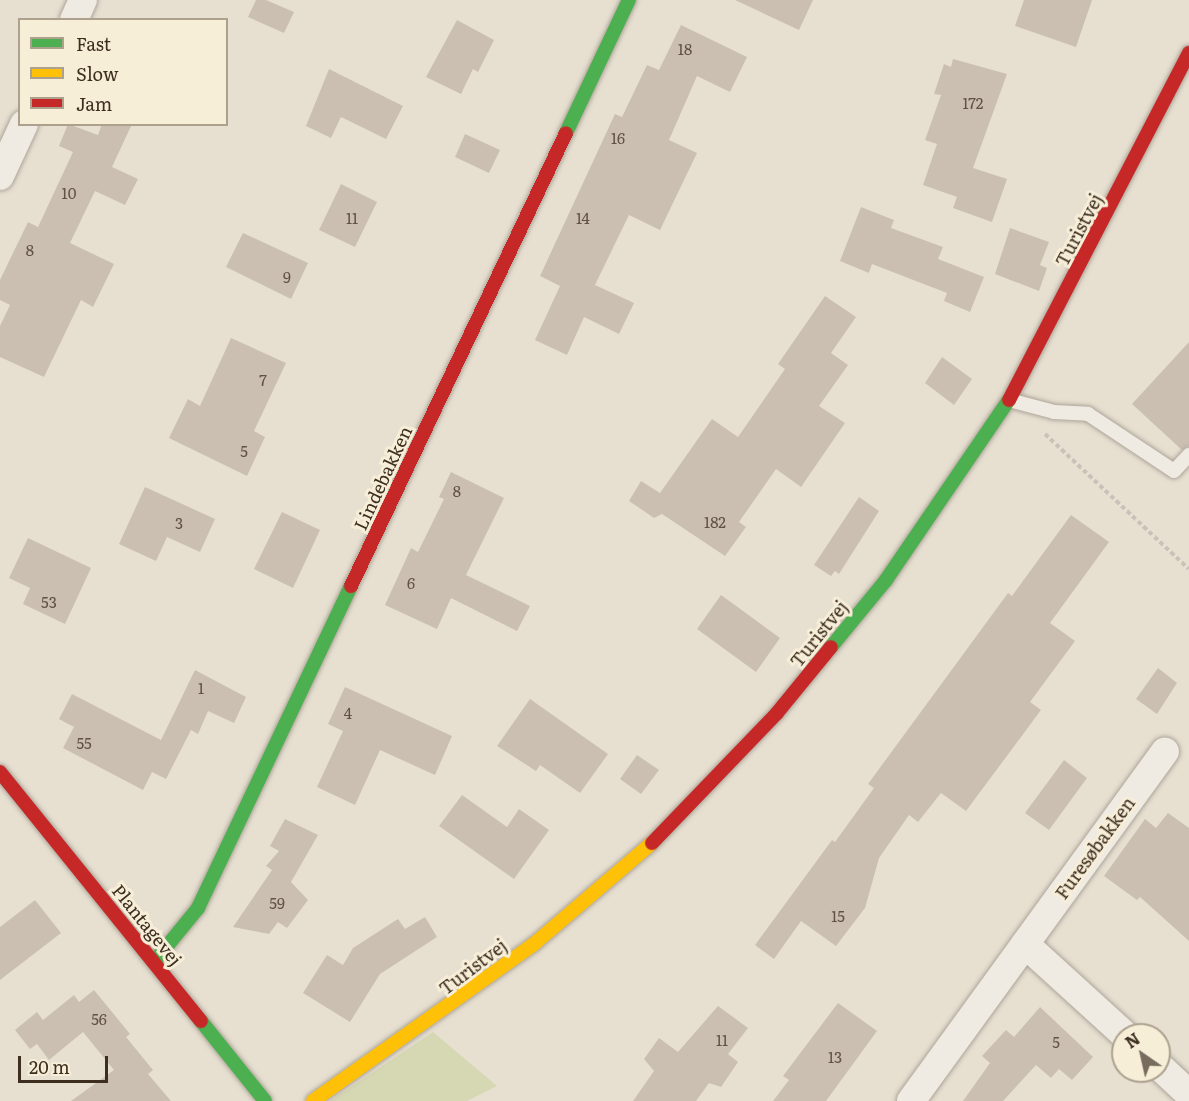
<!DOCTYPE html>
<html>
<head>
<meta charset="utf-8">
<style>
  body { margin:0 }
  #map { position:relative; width:1189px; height:1101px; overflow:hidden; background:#e7e0d1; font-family:Literata,serif }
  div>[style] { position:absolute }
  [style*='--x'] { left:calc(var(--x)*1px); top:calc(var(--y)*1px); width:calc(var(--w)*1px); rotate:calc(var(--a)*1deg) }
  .green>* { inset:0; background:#d6d7b3 }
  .building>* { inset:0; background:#cbbfb2 }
  .path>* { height:4px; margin-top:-2px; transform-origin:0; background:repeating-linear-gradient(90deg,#c8c2b9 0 4.5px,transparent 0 7.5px) }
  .roads { filter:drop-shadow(0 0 2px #ada599) drop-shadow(0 0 2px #ada599) }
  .lane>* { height:14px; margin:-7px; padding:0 7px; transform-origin:7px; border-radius:7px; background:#efebe3 }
  .street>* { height:28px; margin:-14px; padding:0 14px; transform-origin:14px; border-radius:14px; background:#efebe3 }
  .fast>* { height:14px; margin:-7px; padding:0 7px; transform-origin:7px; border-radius:7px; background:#4caf50 }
  .slow>* { height:14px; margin:-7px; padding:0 7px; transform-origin:7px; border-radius:7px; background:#ffc107 }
  .jam>* { height:14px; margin:-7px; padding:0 7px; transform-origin:7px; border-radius:7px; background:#c62828 }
  span { translate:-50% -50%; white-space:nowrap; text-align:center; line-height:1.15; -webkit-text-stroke:6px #f7eed8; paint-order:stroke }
  .number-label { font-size:15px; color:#605244 }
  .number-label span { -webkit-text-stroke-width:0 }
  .street-label { font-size:18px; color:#3d2e20 }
  .legend { position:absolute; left:18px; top:18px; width:210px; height:108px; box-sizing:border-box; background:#f7eed8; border:2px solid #ada18e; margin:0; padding:8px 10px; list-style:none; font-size:18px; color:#3d2e20 }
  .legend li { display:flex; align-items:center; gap:12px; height:30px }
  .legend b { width:30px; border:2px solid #ada18e }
  .north { position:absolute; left:1111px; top:1023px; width:60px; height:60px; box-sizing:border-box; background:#f7eed8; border:2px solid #ada18e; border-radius:50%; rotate:326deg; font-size:16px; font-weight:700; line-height:24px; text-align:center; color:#3d2e20 }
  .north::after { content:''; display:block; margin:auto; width:21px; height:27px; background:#786c5e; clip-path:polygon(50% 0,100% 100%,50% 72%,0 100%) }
  .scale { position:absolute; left:18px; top:1056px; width:90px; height:27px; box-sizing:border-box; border:3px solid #3d2e20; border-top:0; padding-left:8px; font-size:18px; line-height:21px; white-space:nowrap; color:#3d2e20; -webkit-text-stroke:4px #f7eed8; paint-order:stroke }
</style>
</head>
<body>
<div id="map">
  <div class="green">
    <div style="clip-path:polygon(433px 1032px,497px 1086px,467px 1101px,330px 1101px)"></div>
  </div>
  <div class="building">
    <div style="clip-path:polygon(256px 0,266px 0,294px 12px,284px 33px,248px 17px)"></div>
    <div style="clip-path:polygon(735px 0,813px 0,799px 30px)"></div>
    <div style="clip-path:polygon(1024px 0,1092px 0,1076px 47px,1015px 26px)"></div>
    <div style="clip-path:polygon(457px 20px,494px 40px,478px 72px,473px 69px,461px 94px,426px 77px)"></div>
    <div style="clip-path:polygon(681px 25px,747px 57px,730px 92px,697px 76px,669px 140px,697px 153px,660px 230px,629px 215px,595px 285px,634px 303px,619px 334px,584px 317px,567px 355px,535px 340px,560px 286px,540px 276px,615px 114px,622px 117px,647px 65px,659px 70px)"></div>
    <div style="clip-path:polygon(953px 59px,1007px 74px,973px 168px,1007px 179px,992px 222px,953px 208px,957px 197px,923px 185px,937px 144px,925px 140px,941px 95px,934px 94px,944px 64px,951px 67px)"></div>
    <div style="clip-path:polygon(329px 69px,403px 106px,386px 139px,341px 117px,331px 138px,306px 126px)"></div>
    <div style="clip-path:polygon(68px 124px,98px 135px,102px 124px,132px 124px,112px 167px,138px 179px,125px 205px,95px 191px,70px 243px,114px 264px,93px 307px,81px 300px,44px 377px,0 357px,0 326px,10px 305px,0 300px,0 280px,28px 222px,38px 227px,73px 152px,59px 146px)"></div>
    <div style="clip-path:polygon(465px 134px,500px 150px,489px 173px,455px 157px)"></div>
    <div style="clip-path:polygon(341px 184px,377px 202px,355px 247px,319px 230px)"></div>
    <div style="clip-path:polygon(861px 207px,894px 220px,891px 228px,943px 247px,938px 259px,984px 277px,970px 312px,944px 301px,947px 293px,872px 264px,869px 273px,840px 261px)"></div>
    <div style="clip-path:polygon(1010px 228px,1049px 242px,1040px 265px,1047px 268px,1039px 291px,995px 274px)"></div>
    <div style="clip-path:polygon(243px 233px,308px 263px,291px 299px,226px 267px)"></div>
    <div style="clip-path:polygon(825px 296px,856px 317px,831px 353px,848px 365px,819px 406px,845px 423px,801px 487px,776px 469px,739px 522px,746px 527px,725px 556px,662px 514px,654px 518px,629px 501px,641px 481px,660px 493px,712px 419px,738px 437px,785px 369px,778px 364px)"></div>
    <div style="clip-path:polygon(231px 338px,286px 363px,254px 431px,265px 437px,247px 476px,169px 438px,188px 399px,200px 406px)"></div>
    <div style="clip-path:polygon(1189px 342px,1189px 446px,1182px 450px,1132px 404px)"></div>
    <div style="clip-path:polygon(942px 357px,972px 379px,954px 405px,925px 383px)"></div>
    <div style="clip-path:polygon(451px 472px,504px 498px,466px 575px,530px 606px,517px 631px,451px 598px,437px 629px,385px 605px,411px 548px,418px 552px,444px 499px,439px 497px)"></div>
    <div style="clip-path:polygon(145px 487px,215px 519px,200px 552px,167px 537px,156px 561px,119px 544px)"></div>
    <div style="clip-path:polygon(859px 497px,879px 511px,839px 574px,835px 571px,831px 576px,814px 565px)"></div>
    <div style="clip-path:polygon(282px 512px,320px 530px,293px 588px,254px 569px)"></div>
    <div style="clip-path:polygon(1071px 515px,1109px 542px,1050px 623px,1075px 641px,1030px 702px,1041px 710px,966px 811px,941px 793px,918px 822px,909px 815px,879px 858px,865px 908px,836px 946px,801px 921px,774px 959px,755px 945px,832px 840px,835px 842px,874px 788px,868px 784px,1008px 593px,1012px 596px)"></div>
    <div style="clip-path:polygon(28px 538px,91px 568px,65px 624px,23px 604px,30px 588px,9px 578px)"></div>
    <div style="clip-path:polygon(721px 595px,780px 638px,756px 672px,697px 629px)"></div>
    <div style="clip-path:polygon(1158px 668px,1177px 683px,1157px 714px,1136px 699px)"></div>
    <div style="clip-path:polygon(195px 670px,246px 697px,234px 723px,208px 711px,198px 734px,191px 730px,166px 779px,152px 772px,143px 790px,63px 748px,74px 727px,59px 719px,72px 694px,161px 740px)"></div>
    <div style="clip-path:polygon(345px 687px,452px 736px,435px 775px,380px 750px,355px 805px,317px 787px,343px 731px,328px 724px)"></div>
    <div style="clip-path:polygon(530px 699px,608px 754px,580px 793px,540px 765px,536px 771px,497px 746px)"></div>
    <div style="clip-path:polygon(637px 755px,659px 770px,641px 794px,620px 779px)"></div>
    <div style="clip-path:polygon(1064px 760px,1087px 778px,1049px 830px,1025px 813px)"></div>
    <div style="clip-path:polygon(462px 795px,507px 827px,519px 809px,549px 830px,514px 879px,439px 826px)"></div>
    <div style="clip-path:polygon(1168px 813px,1189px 828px,1189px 941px,1140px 897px,1137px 900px,1104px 876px,1145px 819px,1156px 828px)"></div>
    <div style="clip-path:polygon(285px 819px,318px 835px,291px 882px,308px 900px,287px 928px,278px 922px,269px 934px,233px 927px,272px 870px,266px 866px,279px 851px,270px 846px)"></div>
    <div style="clip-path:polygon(35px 900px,61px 933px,0 980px,0 927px)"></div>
    <div style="clip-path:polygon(425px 917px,437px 937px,380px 974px,350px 1022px,303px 993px,327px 955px,343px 965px,353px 948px,398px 919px,405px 929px)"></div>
    <div style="clip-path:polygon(94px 990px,130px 1034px,126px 1037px,153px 1070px,148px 1074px,171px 1101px,71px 1101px,114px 1070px,83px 1032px,49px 1060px,37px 1044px,30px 1049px,15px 1030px,37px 1012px,43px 1020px,74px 995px,79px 1002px)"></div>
    <div style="clip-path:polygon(838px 1003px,877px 1031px,826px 1101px,773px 1101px,789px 1080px,783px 1076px)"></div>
    <div style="clip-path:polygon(718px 1006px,748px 1028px,728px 1054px,738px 1062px,721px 1087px,709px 1083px,696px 1101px,633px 1101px,654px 1071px,644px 1059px,659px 1038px,678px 1052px)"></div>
    <div style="clip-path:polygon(1040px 1007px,1093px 1057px,1072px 1080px,1059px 1069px,1051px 1078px,1036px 1065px,1003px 1101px,963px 1101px,990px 1063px,982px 1056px,1006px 1030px,1014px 1037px)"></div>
  </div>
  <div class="path">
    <div style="--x:1045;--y:434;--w:197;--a:43.2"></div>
  </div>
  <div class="roads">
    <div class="lane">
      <div style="--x:1009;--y:400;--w:47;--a:14.9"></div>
      <div style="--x:1054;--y:412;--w:34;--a:3"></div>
      <div style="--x:1088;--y:414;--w:103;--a:33.5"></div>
      <div style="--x:1174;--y:471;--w:22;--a:-47"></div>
    </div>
    <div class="street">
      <div style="--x:74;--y:20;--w:22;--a:-66"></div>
      <div style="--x:0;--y:176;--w:57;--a:-65.2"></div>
      <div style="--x:1025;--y:944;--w:135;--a:42.3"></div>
      <div style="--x:1159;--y:1066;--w:41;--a:43"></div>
      <div style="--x:911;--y:1101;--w:432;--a:-54"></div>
    </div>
    <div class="fast">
      <div style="--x:566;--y:133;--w:147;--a:-64.7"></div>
      <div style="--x:831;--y:647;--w:87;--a:-50.6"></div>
      <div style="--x:886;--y:580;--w:218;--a:-55.7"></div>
      <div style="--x:154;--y:962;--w:70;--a:-50.8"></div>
      <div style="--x:198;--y:908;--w:357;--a:-64.6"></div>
      <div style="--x:201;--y:1021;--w:102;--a:51.3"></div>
    </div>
    <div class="slow">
      <div style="--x:313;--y:1101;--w:271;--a:-35.4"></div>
      <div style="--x:534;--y:944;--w:155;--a:-40.6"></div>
    </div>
    <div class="jam">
      <div style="--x:1009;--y:400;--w:391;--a:-62.6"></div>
      <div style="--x:351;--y:586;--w:501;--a:-64.61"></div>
      <div style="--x:0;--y:772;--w:320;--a:51.1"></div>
      <div style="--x:652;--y:843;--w:180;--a:-46.1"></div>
      <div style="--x:777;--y:713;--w:85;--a:-50.7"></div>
    </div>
  </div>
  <div class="number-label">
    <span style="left:685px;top:49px">18</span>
    <span style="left:973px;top:103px">172</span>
    <span style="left:618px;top:138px">16</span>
    <span style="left:69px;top:193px">10</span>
    <span style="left:352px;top:218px">11</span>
    <span style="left:583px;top:218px">14</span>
    <span style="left:30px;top:250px">8</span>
    <span style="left:287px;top:277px">9</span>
    <span style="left:263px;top:380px">7</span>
    <span style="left:244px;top:451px">5</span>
    <span style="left:457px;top:491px">8</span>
    <span style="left:715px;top:522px">182</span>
    <span style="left:179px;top:523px">3</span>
    <span style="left:411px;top:583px">6</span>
    <span style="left:49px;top:602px">53</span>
    <span style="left:201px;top:688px">1</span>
    <span style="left:348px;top:713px">4</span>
    <span style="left:84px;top:743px">55</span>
    <span style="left:277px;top:903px">59</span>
    <span style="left:838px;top:916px">15</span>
    <span style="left:99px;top:1019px">56</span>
    <span style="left:722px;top:1040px">11</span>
    <span style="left:1056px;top:1042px">5</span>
    <span style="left:835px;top:1057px">13</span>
  </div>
  <div class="street-label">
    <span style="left:1079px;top:230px;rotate:-62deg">Turistvej</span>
    <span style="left:383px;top:478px;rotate:-65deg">Lindebakken</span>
    <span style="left:819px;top:634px;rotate:-51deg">Turistvej</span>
    <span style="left:1095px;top:848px;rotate:-54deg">Furesøbakken</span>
    <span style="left:147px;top:925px;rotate:51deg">Plantagevej</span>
    <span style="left:473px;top:967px;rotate:-37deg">Turistvej</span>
  </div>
  <ul class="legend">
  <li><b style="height:8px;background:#4caf50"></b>Fast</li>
  <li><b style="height:8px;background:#ffc107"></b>Slow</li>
  <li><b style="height:8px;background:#c62828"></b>Jam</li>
  </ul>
  <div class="north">N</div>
  <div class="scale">20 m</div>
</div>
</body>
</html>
